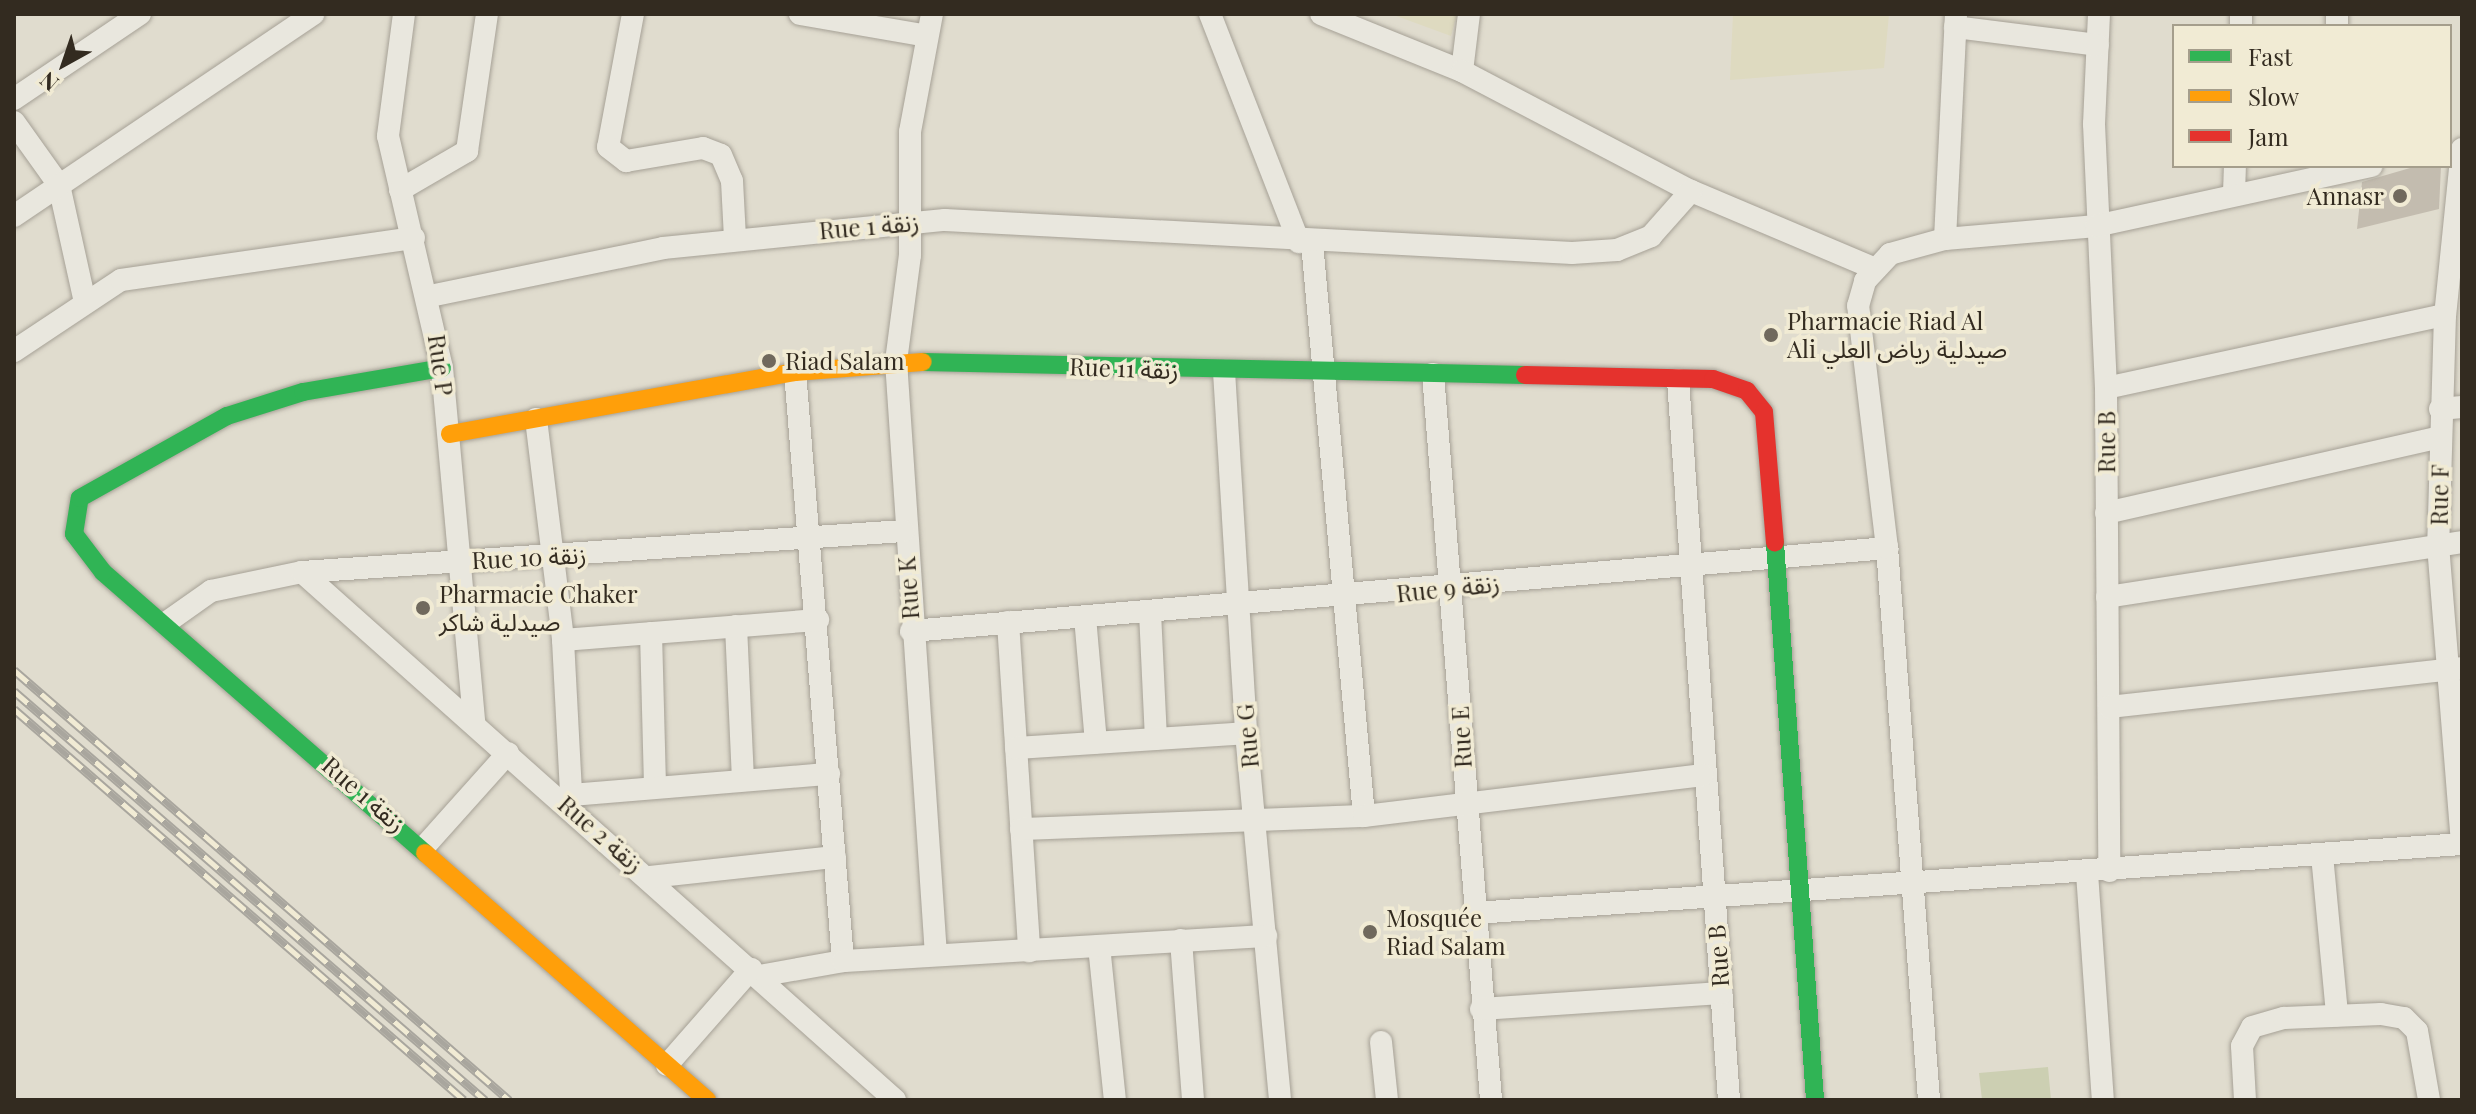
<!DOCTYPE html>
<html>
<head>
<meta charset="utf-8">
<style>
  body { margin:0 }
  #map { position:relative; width:2476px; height:1114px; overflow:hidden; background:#e0dcce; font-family:"Playfair Display","Noto Sans Arabic",serif }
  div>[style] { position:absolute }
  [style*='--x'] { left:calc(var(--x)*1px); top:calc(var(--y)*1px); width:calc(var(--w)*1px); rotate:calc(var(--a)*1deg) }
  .farmland>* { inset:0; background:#dedac0 }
  .green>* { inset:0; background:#cccfb2 }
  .building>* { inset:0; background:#c3bcaf }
  .roads { filter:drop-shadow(0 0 2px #a6a196) drop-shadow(0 0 2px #a6a196) }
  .street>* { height:22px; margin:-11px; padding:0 11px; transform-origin:11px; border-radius:11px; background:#e9e7de }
  .fast>* { height:18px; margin:-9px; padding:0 9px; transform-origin:9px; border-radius:9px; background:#30b455 }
  .slow>* { height:18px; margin:-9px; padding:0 9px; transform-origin:9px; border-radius:9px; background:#ff9f0a }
  .jam>* { height:18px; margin:-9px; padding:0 9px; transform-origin:9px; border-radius:9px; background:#e5322d }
  .rail>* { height:9px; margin-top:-4.5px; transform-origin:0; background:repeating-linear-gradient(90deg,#f1ebd4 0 18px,#a9a69e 0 36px); box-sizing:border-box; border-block:2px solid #a9a69e }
  .dots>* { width:22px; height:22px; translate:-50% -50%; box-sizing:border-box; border:4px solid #f1ebd4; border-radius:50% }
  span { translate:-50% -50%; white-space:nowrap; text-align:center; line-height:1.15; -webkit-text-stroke:7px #f1ebd4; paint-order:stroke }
  .poi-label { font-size:24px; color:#332b20 }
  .right { translate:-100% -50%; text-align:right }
  .left { translate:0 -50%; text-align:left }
  .street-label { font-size:24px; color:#332b20 }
  .frame { position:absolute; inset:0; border:16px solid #332b20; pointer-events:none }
  .legend { position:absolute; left:2172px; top:24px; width:280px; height:144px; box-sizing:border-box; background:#f1ebd4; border:2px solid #a59e8c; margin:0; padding:10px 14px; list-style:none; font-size:24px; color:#332b20 }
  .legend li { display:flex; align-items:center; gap:16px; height:40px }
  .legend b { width:40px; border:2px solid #a59e8c }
  .north { position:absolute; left:24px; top:24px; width:80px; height:80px; -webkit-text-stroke:6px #f1ebd4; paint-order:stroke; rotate:220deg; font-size:22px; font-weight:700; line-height:32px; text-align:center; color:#332b20 }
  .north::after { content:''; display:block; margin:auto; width:28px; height:36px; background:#332b20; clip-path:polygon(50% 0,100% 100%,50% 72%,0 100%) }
</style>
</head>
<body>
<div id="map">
  <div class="farmland">
    <div style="clip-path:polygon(1391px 14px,1457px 14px,1451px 36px)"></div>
    <div style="clip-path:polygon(1733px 14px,1889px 14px,1884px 68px,1730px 80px)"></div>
  </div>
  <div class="green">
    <div style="clip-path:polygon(2048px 1067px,2051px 1100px,1982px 1100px,1979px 1073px)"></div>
  </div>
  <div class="building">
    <div style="clip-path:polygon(2417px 166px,2441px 166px,2439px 209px,2357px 229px,2362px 182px)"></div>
  </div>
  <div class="roads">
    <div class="street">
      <div style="--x:404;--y:14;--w:123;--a:97.5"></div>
      <div style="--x:388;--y:136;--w:238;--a:76.9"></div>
      <div style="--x:442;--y:368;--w:356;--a:84.8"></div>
      <div style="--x:633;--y:14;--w:135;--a:100.6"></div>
      <div style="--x:608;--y:147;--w:23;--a:38"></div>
      <div style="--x:626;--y:161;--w:78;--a:-9.6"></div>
      <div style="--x:703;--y:148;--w:19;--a:21"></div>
      <div style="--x:721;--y:155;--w:28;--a:67"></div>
      <div style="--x:732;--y:181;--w:58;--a:87"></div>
      <div style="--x:800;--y:14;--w:129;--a:9.8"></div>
      <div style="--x:932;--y:14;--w:120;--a:100.6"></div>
      <div style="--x:910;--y:132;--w:123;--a:90"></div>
      <div style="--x:910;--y:255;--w:107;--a:97.5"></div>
      <div style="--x:896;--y:361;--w:595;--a:86.15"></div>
      <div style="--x:1210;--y:14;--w:245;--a:68.7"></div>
      <div style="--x:1321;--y:14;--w:152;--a:22"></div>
      <div style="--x:1469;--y:14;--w:57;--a:97"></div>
      <div style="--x:1462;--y:71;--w:259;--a:27.7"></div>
      <div style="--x:1691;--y:191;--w:198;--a:22.9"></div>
      <div style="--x:2099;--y:14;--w:110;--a:92.6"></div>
      <div style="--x:2094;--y:124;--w:264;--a:87.4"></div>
      <div style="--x:2106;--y:388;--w:483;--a:89.6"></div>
      <div style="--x:2337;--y:14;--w:12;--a:90"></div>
      <div style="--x:2241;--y:26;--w:12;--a:-90"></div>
      <div style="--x:1955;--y:27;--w:144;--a:7.2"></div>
      <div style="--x:14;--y:99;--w:152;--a:-34"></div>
      <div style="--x:14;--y:122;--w:77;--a:54.5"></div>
      <div style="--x:59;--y:185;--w:116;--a:77.5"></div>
      <div style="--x:2462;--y:149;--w:167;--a:95.8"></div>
      <div style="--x:2445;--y:315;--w:230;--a:91.7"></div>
      <div style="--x:2438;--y:545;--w:297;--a:85.4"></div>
      <div style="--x:400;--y:190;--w:78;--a:-30.2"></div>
      <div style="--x:467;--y:151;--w:138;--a:-81.7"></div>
      <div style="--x:2234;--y:193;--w:27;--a:-88"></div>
      <div style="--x:14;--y:216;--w:361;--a:-34"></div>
      <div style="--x:1945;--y:239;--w:225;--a:-87.2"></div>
      <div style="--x:1312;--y:243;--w:575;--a:84.81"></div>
      <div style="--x:430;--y:296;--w:238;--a:-11.6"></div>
      <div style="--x:663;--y:248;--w:283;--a:-5.7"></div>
      <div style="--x:945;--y:220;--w:628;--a:3.01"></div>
      <div style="--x:1572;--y:253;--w:45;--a:-3.8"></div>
      <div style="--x:1617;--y:250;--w:37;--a:-22"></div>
      <div style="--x:1651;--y:236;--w:60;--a:-48.4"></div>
      <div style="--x:14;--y:351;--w:128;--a:-33.6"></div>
      <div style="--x:121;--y:280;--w:296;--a:-8.2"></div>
      <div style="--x:1224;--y:371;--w:363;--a:86.5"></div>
      <div style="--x:1246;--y:733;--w:369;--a:84.7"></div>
      <div style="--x:795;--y:372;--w:591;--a:85.34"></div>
      <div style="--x:1433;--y:374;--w:728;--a:85.43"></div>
      <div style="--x:1678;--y:380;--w:722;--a:85.95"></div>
      <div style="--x:2106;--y:388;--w:347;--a:-12.2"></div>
      <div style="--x:2440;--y:409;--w:22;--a:-5"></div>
      <div style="--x:536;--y:419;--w:223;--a:83"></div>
      <div style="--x:563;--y:640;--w:155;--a:87"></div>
      <div style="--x:571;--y:795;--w:10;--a:135"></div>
      <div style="--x:2106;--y:513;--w:343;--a:-12.8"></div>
      <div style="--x:302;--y:572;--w:794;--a:41.68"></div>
      <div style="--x:2107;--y:597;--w:359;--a:-8.8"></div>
      <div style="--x:1150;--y:612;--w:127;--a:87.3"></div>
      <div style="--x:1085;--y:617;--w:126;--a:85"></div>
      <div style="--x:167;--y:622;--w:54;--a:-35.2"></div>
      <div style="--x:211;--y:591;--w:93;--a:-11.8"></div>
      <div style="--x:302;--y:572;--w:603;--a:-3.9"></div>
      <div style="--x:1008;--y:622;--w:330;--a:86.3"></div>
      <div style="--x:736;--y:626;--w:154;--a:87.4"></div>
      <div style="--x:911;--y:631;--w:980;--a:-4.86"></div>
      <div style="--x:651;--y:633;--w:154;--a:88.5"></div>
      <div style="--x:563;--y:640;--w:256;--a:-4.5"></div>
      <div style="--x:2109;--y:707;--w:355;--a:-6.3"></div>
      <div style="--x:1016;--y:748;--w:230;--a:-3.7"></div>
      <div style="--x:571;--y:795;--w:259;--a:-4.7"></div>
      <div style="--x:1021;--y:829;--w:343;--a:-2.2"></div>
      <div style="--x:1364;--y:816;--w:341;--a:-6.9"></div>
      <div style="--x:424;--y:847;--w:126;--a:-48.2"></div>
      <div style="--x:2322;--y:855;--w:161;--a:84.6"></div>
      <div style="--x:2087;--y:873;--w:228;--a:86"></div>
      <div style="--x:650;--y:877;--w:186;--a:-6.2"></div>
      <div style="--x:1475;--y:913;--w:989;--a:-4"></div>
      <div style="--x:1181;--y:940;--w:160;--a:85.7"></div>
      <div style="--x:1099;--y:946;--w:155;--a:84.1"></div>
      <div style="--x:759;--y:976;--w:85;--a:-10.1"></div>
      <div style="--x:843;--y:961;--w:424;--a:-3.4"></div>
      <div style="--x:1481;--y:1009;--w:241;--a:-3.8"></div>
      <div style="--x:1381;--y:1042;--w:58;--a:84.1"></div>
      <div style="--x:667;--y:1065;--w:128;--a:-48.8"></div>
      <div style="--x:1929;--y:1100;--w:554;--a:-94.35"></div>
      <div style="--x:1887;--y:548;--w:244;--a:-96.8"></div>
      <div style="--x:1858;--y:306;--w:26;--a:-74"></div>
      <div style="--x:1865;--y:281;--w:37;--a:-47"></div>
      <div style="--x:1890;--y:254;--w:57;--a:-15.3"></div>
      <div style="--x:1945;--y:239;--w:152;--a:-4.9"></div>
      <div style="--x:2096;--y:226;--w:282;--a:-12.3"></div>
      <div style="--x:2245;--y:1100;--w:54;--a:-93.2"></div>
      <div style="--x:2242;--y:1046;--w:21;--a:-62"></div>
      <div style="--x:2252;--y:1027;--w:33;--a:-16"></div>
      <div style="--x:2284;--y:1018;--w:97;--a:-2.4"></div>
      <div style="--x:2381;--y:1014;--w:23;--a:10"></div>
      <div style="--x:2404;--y:1018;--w:18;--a:45"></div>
      <div style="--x:2417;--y:1031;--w:70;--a:80.1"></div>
    </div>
    <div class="fast">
      <div style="--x:923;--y:362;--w:602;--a:1.24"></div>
      <div style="--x:1775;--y:543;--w:558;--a:85.89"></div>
      <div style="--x:425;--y:853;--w:427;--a:-138.9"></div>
      <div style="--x:103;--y:572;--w:48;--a:-127.3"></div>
      <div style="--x:74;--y:534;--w:36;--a:-81"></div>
      <div style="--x:80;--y:498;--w:168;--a:-29.2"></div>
      <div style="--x:227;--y:416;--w:80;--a:-17.5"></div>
      <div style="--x:303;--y:392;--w:141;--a:-9.8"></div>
    </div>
    <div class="slow">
      <div style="--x:450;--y:434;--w:351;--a:-10.2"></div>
      <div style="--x:795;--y:372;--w:128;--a:-4.5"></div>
      <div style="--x:425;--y:853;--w:375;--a:41.2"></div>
    </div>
    <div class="jam">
      <div style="--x:1525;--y:375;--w:188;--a:1.2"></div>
      <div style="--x:1713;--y:379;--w:36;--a:19"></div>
      <div style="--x:1747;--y:391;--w:27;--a:51"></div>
      <div style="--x:1764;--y:412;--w:131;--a:85.2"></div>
    </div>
  </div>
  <div class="rail">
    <div style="--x:14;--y:670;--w:656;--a:40.98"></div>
    <div style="--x:14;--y:691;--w:624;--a:40.97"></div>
    <div style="--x:14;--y:709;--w:596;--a:40.99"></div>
  </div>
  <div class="dots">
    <div style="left:2400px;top:196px;background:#70695d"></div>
    <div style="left:1771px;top:335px;background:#70695d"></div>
    <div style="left:769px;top:361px;background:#70695d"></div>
    <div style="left:423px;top:608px;background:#70695d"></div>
    <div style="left:1370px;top:932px;background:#70695d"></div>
  </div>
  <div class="poi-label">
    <span class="right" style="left:2384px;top:196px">Annasr</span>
    <span class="left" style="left:1787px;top:335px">Pharmacie Riad Al<br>Ali صيدلية رياض العلي</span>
    <span class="left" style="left:785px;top:361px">Riad Salam</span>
    <span class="left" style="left:439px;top:608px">Pharmacie Chaker<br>صيدلية شاكر</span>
    <span class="left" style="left:1386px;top:932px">Mosquée<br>Riad Salam</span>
  </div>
  <div class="street-label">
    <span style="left:869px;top:226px;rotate:-5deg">Rue 1 زنقة</span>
    <span style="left:441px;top:365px;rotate:82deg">Rue P</span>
    <span style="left:1124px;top:368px;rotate:2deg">Rue 11 زنقة</span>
    <span style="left:2106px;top:442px;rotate:-90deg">Rue B</span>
    <span style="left:2439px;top:495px;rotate:-89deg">Rue F</span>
    <span style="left:529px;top:557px;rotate:-3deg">Rue 10 زنقة</span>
    <span style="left:908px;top:588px;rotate:-94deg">Rue K</span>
    <span style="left:1448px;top:588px;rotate:-6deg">Rue 9 زنقة</span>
    <span style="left:1247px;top:736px;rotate:-95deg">Rue G</span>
    <span style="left:1461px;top:737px;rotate:-93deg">Rue E</span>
    <span style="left:364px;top:794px;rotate:41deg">Rue 1 زنقة</span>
    <span style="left:601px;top:834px;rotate:41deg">Rue 2 زنقة</span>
    <span style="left:1718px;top:956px;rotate:-94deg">Rue B</span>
  </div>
  <div class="frame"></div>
  <ul class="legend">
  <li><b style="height:10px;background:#30b455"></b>Fast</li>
  <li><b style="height:10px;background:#ff9f0a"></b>Slow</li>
  <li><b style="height:10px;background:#e5322d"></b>Jam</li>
  </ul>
  <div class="north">N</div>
</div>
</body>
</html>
